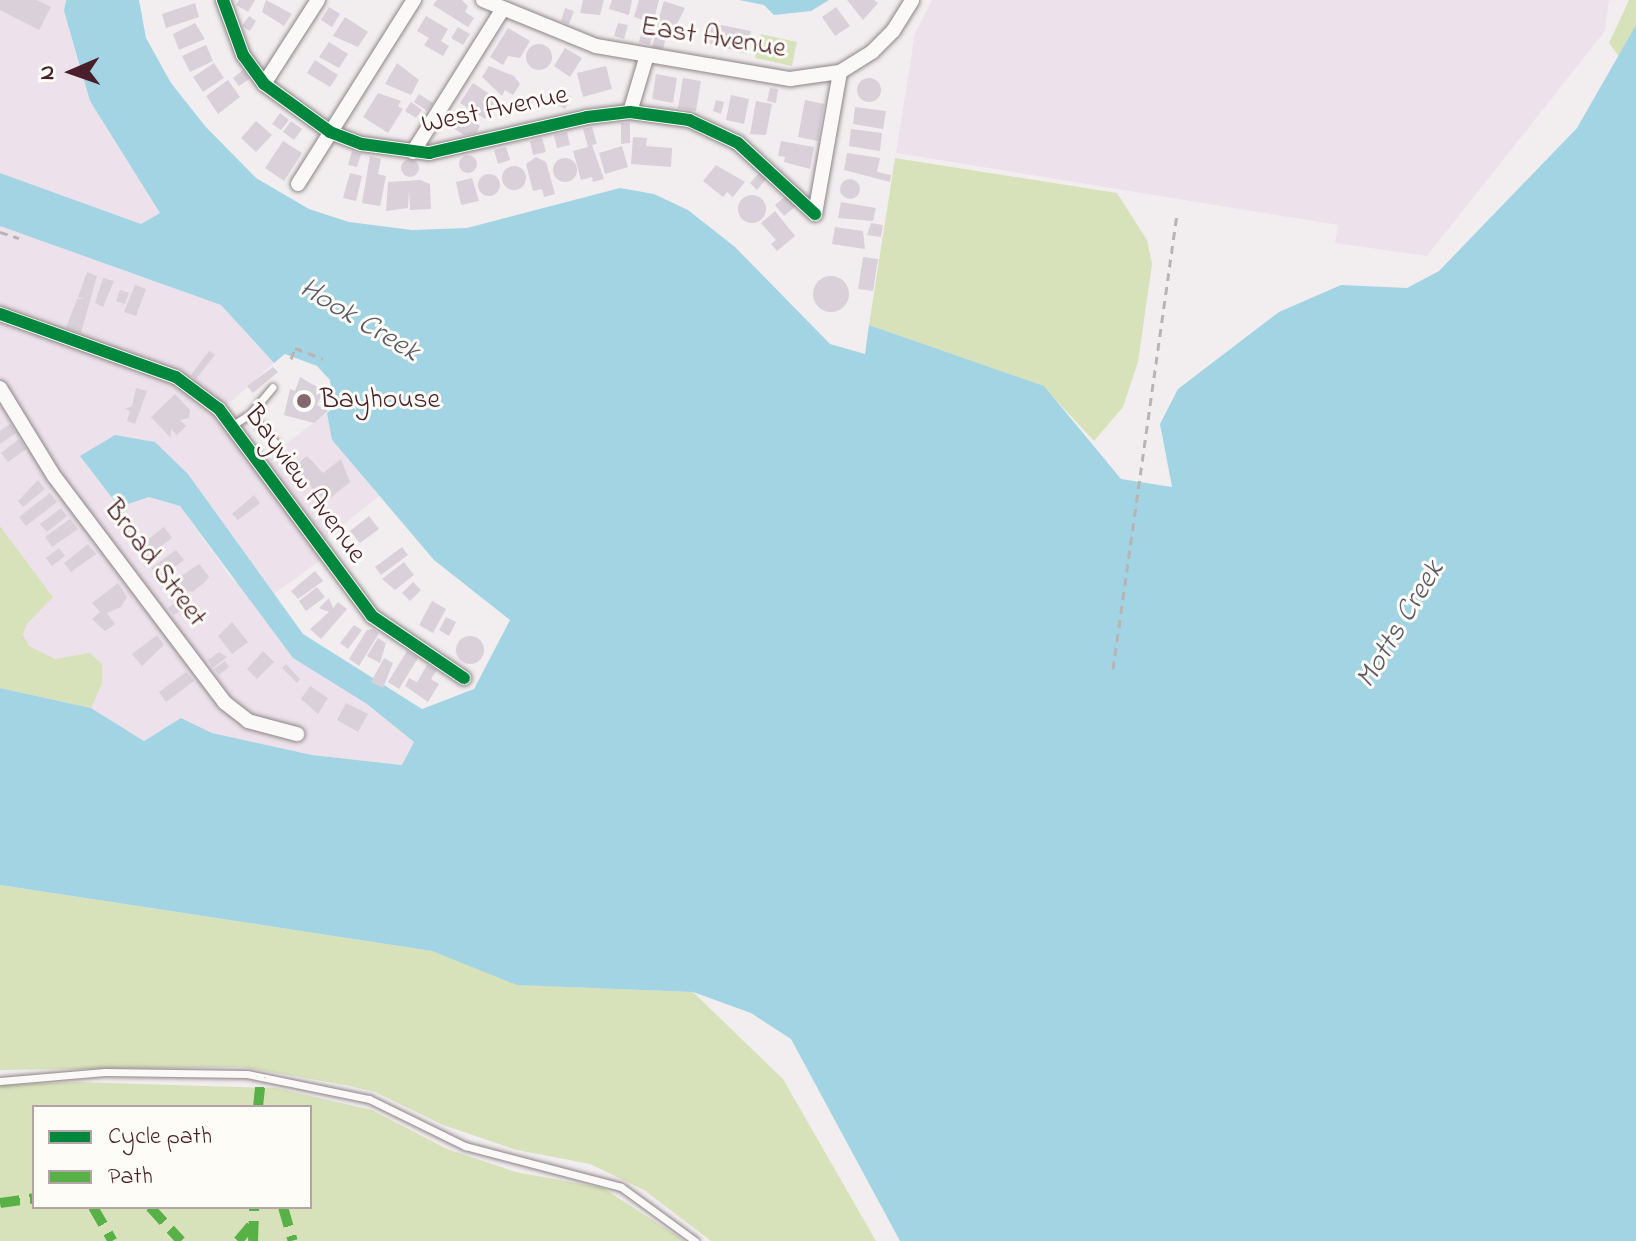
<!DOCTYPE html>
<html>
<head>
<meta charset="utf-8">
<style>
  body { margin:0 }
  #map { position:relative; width:1636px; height:1241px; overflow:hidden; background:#f2eef0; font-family:"Indie Flower",sans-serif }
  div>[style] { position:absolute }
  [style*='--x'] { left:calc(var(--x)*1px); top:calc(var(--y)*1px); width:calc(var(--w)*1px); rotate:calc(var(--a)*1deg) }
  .built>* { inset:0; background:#ede2eb }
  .green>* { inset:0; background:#d8e2ba }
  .water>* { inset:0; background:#a2d4e4 }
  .building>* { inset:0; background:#d9d0d9 }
  .round { border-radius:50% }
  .path>* { height:3px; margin-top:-1.5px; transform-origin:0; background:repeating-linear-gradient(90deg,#b9b4b4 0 8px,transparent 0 14px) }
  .roads { filter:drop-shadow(0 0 2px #8e8487) drop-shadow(0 0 2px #8e8487) }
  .lane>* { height:7px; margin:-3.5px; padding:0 3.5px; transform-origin:3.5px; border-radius:3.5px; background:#faf9f8 }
  .street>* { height:14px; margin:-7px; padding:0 7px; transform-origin:7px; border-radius:7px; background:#faf9f8 }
  .quiet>* { height:10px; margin-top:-5px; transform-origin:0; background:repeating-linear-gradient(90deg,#57b146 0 20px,transparent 0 30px) }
  .cycleway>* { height:12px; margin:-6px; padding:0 6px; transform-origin:6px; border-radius:6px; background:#00873e }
  .dots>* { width:22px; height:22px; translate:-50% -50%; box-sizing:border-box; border:4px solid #fdfcf7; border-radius:50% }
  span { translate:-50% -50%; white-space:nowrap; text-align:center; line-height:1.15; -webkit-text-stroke:6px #fdfcf7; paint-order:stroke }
  .street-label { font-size:28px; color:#4a1f2b }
  .poi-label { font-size:28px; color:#4a1f2b }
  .left { translate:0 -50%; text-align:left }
  .water-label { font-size:30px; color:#5d5a6a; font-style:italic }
  .legend { position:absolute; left:32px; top:1105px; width:280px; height:104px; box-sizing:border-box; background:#fdfcf7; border:2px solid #b5a4a5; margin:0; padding:10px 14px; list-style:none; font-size:24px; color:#4a1f2b }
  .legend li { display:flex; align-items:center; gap:16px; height:40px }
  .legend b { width:40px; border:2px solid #b5a4a5 }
  .north { position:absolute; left:32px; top:32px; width:80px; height:80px; -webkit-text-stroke:6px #fdfcf7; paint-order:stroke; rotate:268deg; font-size:22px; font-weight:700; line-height:32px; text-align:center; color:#4a1f2b }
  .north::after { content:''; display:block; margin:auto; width:28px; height:36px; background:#4a1f2b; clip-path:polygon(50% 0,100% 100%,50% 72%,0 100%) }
</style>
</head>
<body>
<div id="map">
  <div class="built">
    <div style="clip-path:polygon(0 0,66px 0,64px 11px,90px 101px,161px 213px,141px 224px,0 173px)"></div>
    <div style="clip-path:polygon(932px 0,1609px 0,1605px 31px,1427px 256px,1335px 243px,1338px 225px,896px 153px,915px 33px)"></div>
    <div style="clip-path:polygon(0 226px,221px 305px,274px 363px,226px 406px,240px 432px,265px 459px,327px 413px,332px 440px,379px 496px,325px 540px,332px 552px,274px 594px,188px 474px,149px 497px,180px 506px,231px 578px,414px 742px,403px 765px,312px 755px,212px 733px,181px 718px,144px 741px,91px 708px,102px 684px,29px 647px,23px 635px,27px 624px,53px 597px,0 526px)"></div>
  </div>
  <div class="green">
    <div style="clip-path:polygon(1629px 0,1636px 0,1636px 25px,1620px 58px,1609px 43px)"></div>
    <div style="clip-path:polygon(761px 34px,797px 42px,792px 66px,755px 58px)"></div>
    <div style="clip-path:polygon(895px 158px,1117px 193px,1147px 240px,1152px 264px,1138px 362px,1123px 407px,1094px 441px,1043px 386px,869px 325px)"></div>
    <div style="clip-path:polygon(0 526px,53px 597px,27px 624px,23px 635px,29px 646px,55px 659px,90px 653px,102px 664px,102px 684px,91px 708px,0 688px)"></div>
    <div style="clip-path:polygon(0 885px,432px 951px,525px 985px,693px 992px,783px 1079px,876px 1241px,711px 1241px,644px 1190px,590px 1164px,517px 1150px,443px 1125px,375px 1092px,345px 1085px,242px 1067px,0 1070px)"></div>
    <div style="clip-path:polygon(evenodd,75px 1082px,276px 1088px,372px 1110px,447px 1149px,516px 1172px,603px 1188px,685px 1241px,0 1241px,0 1085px,75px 1082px,34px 1107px,310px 1107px,310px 1207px,34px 1207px,34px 1107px)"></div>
  </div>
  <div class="water">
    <div style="clip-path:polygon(66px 0,139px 0,146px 38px,171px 83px,205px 126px,256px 178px,309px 209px,349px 222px,412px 230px,467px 228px,620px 188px,654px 194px,688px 210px,735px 247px,830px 344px,865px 354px,869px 325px,1044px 386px,1121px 479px,1172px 487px,1160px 424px,1178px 389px,1279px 312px,1341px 285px,1407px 288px,1439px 271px,1577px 128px,1636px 25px,1636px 1241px,900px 1241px,791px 1039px,751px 1013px,693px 992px,517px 985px,432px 951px,0 885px,0 688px,91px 708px,144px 741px,181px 718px,212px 733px,312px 755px,402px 765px,414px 742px,367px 704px,293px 658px,180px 506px,149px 497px,119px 507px,80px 456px,115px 435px,155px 442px,188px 474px,303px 634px,422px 709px,474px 689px,510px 620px,434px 560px,332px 440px,327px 413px,333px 408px,330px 380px,317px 366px,285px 354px,274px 363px,221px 305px,0 226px,0 173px,141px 224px,160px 213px,90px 101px,64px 11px)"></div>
    <div style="clip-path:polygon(739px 0,829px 0,811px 11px,774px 15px,764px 5px)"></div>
  </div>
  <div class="building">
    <div style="clip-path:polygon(0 0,37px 0,51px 7px,39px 30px,0 10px)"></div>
    <div style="clip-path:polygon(239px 0,255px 0,248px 12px,236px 5px)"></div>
    <div style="clip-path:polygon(266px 0,292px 14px,284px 26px,262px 12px)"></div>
    <div style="clip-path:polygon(437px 0,462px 0,468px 6px,465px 12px,474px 18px,468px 27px,433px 5px)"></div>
    <div style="clip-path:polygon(583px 0,604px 0,600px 15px,580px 13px)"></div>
    <div style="clip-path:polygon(612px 0,632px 0,629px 15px,609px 9px)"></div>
    <div style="clip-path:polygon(639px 0,659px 0,653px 23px,634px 17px)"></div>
    <div style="clip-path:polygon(847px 0,874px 0,878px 3px,863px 20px)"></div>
    <div style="clip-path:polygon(664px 1px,685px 8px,673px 32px,656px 27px)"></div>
    <div style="clip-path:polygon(195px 3px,199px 17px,166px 28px,162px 14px)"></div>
    <div style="clip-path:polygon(329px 7px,340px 14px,332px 27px,321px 20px)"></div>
    <div style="clip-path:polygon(836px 7px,850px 26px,835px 36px,822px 17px)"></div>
    <div style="clip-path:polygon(565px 8px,574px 11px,569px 24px,561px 21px)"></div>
    <div style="clip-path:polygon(249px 16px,256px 21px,250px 31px,242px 26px)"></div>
    <div style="clip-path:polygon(426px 16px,448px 29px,441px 41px,449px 46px,443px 56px,424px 45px,429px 38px,417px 31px)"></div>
    <div style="clip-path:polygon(345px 17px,368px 32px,358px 47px,333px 36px)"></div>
    <div style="clip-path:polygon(195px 23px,205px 39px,179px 50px,173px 34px)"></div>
    <div style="clip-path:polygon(618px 23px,628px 25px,624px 39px,614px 36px)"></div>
    <div style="clip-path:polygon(711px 23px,751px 31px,747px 54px,708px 43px)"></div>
    <div style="clip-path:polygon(643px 26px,654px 29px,650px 45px,639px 42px)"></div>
    <div style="clip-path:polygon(458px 27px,470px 34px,463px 45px,451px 38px)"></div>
    <div style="clip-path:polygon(508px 28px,530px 41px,520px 58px,508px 56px,503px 65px,490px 57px)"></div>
    <div style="clip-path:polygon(656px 32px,667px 34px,663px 49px,652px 47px)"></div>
    <div style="clip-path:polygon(329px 42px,348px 54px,339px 68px,319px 57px)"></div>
    <div class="round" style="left:526px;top:44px;width:26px;height:26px"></div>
    <div style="clip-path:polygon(206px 45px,213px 61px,190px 72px,182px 56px)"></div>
    <div style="clip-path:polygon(565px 48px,582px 58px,570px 77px,554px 66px)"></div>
    <div style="clip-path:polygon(315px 60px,338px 75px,330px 87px,307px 73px)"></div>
    <div style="clip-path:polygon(214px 63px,224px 78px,203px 92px,193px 77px)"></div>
    <div style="clip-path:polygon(397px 63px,419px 80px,411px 95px,385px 84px)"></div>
    <div style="clip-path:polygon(489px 66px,514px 76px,520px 84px,513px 95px,505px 90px,502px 96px,482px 77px)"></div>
    <div style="clip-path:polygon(606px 66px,612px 89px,583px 97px,577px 73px)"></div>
    <div style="clip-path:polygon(243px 70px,249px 79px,239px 86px,233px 78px)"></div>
    <div style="clip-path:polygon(656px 74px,677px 78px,673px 103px,652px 99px)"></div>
    <div style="clip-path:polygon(683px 78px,701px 81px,696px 111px,678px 108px)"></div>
    <div class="round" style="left:857px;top:78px;width:24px;height:24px"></div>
    <div style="clip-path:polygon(228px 80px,240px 97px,218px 114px,206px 96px)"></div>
    <div style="clip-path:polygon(473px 83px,500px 101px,485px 119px,460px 103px)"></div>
    <div style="clip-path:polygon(770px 88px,778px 89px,776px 103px,767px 101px)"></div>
    <div style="clip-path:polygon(378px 93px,401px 101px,398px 106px,403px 109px,388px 133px,363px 117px)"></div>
    <div style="clip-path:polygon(565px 93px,572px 97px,565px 109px,558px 105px)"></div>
    <div style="clip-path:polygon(419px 94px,433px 103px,427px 111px,414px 102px)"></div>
    <div style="clip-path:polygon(731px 95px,749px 99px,744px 124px,726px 120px)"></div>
    <div style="clip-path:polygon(716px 100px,724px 102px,721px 114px,713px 111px)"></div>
    <div style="clip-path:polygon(805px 100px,824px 104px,818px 141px,798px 137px)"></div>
    <div style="clip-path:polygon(756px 101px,772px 104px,766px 135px,750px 134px)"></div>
    <div style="clip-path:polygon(411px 102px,422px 110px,416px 118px,405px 111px)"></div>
    <div style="clip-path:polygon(855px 107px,886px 111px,883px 129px,853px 124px)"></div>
    <div style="clip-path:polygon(459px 112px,480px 126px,476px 133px,464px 135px,450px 126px)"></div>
    <div style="clip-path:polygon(280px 113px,289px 120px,281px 130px,272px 124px)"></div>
    <div style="clip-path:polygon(256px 121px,272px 135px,256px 152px,241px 138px)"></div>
    <div style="clip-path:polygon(291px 121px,302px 129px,294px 140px,283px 132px)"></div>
    <div style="clip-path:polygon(621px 123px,630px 123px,630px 143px,621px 144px)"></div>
    <div style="clip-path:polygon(592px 127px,597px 144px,592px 145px,604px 179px,593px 182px,592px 177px,581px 180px,573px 151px,588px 147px,583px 129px)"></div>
    <div style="clip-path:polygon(851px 129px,882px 133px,880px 151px,849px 146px)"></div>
    <div style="clip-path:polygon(567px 132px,570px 145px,557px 148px,554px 135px)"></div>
    <div style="clip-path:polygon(633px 137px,647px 138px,646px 146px,672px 148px,671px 167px,631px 164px)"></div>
    <div style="clip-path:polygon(542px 138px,546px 152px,533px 155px,530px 141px)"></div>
    <div style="clip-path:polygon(283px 141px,302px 153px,284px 181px,265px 168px)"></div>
    <div style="clip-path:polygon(781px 141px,814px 147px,810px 169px,784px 162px,785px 157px,778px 156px)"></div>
    <div style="clip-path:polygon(622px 146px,628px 167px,605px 174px,599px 153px)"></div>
    <div style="clip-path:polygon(506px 147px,510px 160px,498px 164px,494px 150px)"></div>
    <div style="clip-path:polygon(352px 151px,361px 154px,357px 167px,348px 165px)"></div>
    <div style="clip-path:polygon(847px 153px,880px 158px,877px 172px,891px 175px,890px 182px,844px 170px)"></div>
    <div class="round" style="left:459px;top:155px;width:18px;height:18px"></div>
    <div style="clip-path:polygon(370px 156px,381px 159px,378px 174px,386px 176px,380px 206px,362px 203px)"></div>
    <div style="clip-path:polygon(536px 157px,546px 162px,555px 194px,544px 197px,542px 189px,533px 191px,526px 164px)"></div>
    <div class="round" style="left:553px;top:158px;width:24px;height:24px"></div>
    <div class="round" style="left:401px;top:159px;width:18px;height:18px"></div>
    <div style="clip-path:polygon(716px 165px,745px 182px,733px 197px,727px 192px,723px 197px,703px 181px)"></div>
    <div class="round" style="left:502px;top:166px;width:24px;height:24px"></div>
    <div style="clip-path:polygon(760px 172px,767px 178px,757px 190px,750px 183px)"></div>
    <div style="clip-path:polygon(350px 173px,362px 176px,356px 201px,343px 198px)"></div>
    <div class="round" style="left:478px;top:174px;width:22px;height:22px"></div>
    <div style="clip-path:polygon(472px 178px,479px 201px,461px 205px,456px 182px)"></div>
    <div class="round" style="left:840px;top:179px;width:20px;height:20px"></div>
    <div style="clip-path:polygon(420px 180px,430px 184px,431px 209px,410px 210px,409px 189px,408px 208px,386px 211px,388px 182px)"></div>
    <div style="clip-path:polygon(787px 195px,796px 206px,784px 216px,775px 205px)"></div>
    <div class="round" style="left:738px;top:195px;width:28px;height:28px"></div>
    <div style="clip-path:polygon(841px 202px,876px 208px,873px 221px,838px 218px)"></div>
    <div style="clip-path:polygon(775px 211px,795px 236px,777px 251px,771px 244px,776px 240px,761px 223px)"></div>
    <div style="clip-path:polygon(871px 223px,883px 225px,881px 237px,867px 235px)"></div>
    <div style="clip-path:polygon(835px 227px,863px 231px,865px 249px,832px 244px)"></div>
    <div style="clip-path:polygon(863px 257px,878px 259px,873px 291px,858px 289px)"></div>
    <div style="clip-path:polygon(87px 272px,97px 276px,81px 333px,66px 328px,77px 299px,84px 299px,78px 297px)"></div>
    <div class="round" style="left:813px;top:276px;width:36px;height:36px"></div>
    <div style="clip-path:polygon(103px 278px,114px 281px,103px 307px,95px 303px)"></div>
    <div style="clip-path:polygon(135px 285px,146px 289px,136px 316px,124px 312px)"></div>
    <div style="clip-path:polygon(120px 290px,129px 293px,125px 304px,116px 301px)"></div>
    <div style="clip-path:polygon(209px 351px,215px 355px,196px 379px,191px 375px)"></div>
    <div style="clip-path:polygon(273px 367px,278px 372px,253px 393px,247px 386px)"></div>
    <div style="clip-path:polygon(300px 377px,324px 391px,317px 405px,328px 411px,314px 423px,284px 415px,290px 389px,295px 391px)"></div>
    <div style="clip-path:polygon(136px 388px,147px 391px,135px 424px,127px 421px,130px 411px,125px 409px,132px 406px)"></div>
    <div style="clip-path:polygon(175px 394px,190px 410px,189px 418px,180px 420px,186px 426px,177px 435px,171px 429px,171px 438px,151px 417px)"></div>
    <div style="clip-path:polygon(10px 424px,16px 433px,0 444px,0 431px)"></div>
    <div style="clip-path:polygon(19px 439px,26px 449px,8px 462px,1px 453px)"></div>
    <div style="clip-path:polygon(307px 456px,323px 473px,341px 459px,350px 482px,324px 503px,301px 474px,296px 478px,290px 469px)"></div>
    <div style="clip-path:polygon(38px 480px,45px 489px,23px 507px,18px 501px)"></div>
    <div style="clip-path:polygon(50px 493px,57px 502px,26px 526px,19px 517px)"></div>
    <div style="clip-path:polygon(254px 495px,260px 503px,238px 520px,232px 514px)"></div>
    <div style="clip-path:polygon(61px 508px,67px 516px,47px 532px,40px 524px)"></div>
    <div style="clip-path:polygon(369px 516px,379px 529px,360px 543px,350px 531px)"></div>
    <div style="clip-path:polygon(70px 519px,78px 529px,52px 547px,45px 537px)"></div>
    <div style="clip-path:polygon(164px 527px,172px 538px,145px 558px,137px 548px)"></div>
    <div style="clip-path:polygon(88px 544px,96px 554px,71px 572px,64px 563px)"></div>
    <div style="clip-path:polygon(402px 547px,408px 555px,381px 575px,375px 567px)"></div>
    <div style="clip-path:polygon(59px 548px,65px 556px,52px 566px,46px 558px)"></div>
    <div style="clip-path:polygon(176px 550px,184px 560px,159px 578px,151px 568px)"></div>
    <div style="clip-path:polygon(404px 562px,414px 575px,395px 590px,382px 579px)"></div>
    <div style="clip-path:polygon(199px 564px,209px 577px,204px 583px,192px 592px,174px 587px,171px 583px)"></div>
    <div style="clip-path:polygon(315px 571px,323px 581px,298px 599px,291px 591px)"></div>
    <div style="clip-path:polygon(413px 582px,421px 590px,410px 601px,402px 593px)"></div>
    <div style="clip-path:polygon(118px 583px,127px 597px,121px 607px,107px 613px,115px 624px,105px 631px,92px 619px,100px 612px,92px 603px)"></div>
    <div style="clip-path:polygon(317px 587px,325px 597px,306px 611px,299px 601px)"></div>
    <div style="clip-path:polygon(181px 598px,187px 605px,174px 615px,168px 608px)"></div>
    <div style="clip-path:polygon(329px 598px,333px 608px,338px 602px,347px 609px,321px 639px,310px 629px,329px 612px,319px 608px)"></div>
    <div style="clip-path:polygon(432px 601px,446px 609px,433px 633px,419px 625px)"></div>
    <div style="clip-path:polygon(446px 617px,456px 622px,449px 636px,439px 630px)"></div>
    <div style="clip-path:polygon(232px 622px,248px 642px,232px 654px,218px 636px)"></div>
    <div style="clip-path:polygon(354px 625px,362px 630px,348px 649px,340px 643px)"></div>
    <div style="clip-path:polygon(373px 629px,379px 633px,359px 666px,349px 659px,367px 630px)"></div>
    <div style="clip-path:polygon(157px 635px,164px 645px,142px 666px,132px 654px)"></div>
    <div class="round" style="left:456px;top:636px;width:28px;height:28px"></div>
    <div style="clip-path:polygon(378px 638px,386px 643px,380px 663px,367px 656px)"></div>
    <div style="clip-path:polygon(263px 651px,274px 662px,257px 679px,247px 669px)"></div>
    <div style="clip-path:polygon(407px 651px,418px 658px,399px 689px,388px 682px)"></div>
    <div style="clip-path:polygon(219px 652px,227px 657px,213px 668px,208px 660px)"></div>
    <div style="clip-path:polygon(384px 658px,393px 663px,383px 688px,371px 682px)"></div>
    <div style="clip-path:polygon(225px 661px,229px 667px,219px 675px,214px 669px)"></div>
    <div style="clip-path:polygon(286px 664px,300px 679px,297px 683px,282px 668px)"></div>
    <div style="clip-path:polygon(427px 665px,437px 670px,431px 679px,439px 684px,428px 702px,405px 686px,409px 678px,417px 682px)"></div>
    <div style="clip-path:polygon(186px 672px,194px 681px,166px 702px,159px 692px)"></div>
    <div style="clip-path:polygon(310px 686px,328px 698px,318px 714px,301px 699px)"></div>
    <div style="clip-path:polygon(346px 703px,368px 714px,358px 732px,337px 720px)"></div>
  </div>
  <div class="path">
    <div style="--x:0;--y:232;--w:20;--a:18"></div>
    <div style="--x:291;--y:359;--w:12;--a:-70"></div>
    <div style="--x:295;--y:348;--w:30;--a:21"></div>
    <div style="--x:1113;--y:669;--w:460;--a:-82"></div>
  </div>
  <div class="roads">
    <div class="lane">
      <div style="--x:250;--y:414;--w:35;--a:-50"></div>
      <div style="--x:231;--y:426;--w:22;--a:-32"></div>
      <div style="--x:250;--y:414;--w:38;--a:49"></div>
      <div style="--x:0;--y:1081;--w:105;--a:-4.9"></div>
      <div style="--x:105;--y:1072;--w:142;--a:0.8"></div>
      <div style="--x:247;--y:1074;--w:125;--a:11.6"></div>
      <div style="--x:369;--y:1099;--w:107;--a:26.1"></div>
      <div style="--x:465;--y:1146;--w:161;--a:14.7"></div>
      <div style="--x:621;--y:1187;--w:92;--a:36.1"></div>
    </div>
    <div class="street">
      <div style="--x:223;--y:0;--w:59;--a:70"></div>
      <div style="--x:243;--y:55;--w:36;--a:54"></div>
      <div style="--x:264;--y:84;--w:82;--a:36"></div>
      <div style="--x:330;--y:132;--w:34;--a:21"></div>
      <div style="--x:362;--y:144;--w:68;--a:7.7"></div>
      <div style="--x:429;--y:153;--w:162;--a:-12.8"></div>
      <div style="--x:587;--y:117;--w:43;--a:-6.6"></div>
      <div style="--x:630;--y:112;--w:60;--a:7.7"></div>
      <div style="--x:689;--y:120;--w:54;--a:25.1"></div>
      <div style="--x:738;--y:143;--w:105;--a:42.7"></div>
      <div style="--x:483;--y:0;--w:122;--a:22.2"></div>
      <div style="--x:596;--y:46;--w:197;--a:9.7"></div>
      <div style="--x:790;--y:79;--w:50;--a:-8"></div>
      <div style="--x:840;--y:72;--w:38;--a:-32"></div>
      <div style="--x:872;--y:52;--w:30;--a:-45"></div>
      <div style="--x:893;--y:31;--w:36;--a:-58"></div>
      <div style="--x:264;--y:84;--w:100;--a:-57.3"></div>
      <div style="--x:630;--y:112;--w:59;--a:-73.4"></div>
      <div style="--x:413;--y:152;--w:168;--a:-57.9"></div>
      <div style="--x:298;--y:184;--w:218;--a:-57.8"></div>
      <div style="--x:815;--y:214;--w:144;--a:-80"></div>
      <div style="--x:0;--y:314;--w:187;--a:19.7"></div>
      <div style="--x:176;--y:377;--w:54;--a:36.7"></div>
      <div style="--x:219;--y:409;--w:257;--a:53.5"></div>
      <div style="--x:372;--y:616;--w:111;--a:34"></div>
      <div style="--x:0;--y:388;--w:103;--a:58.5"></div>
      <div style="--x:54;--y:476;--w:283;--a:53"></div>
      <div style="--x:224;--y:702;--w:31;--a:38"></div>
      <div style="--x:248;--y:721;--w:51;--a:14.9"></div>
    </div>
  </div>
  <div class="quiet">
    <div style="--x:258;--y:1107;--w:30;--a:-84"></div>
    <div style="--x:0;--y:1203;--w:34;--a:-8"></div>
    <div style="--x:93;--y:1207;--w:39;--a:60"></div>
    <div style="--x:150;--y:1207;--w:46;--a:47.6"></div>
    <div style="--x:283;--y:1207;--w:35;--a:74"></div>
    <div style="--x:238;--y:1241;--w:23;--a:-50"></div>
    <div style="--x:253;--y:1241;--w:34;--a:-88"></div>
  </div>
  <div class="cycleway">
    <div style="--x:223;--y:0;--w:59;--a:70"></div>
    <div style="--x:243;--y:55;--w:36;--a:54"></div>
    <div style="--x:264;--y:84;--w:82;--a:36"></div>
    <div style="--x:330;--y:132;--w:34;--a:21"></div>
    <div style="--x:362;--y:144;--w:68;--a:7.7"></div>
    <div style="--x:429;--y:153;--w:162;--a:-12.8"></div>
    <div style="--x:587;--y:117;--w:43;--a:-6.6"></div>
    <div style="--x:630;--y:112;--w:60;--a:7.7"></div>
    <div style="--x:689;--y:120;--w:54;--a:25.1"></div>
    <div style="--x:738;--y:143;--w:105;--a:42.7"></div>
    <div style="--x:0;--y:314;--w:187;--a:19.7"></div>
    <div style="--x:176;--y:377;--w:54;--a:36.7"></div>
    <div style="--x:219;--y:409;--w:257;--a:53.5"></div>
    <div style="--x:372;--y:616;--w:111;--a:34"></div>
  </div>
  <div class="dots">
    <div style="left:304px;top:401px;background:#856770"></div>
  </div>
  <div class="street-label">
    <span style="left:713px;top:39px;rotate:9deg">East Avenue</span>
    <span style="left:495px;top:111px;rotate:-12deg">West Avenue</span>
    <span style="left:304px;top:485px;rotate:54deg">Bayview Avenue</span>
    <span style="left:154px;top:564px;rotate:53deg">Broad Street</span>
  </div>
  <div class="poi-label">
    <span class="left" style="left:320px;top:401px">Bayhouse</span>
  </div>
  <div class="water-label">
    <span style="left:359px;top:321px;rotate:31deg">Hook Creek</span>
    <span style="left:1401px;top:625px;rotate:-59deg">Motts Creek</span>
  </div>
  <ul class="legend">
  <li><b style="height:10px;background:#00873e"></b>Cycle path</li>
  <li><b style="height:10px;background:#57b146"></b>Path</li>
  </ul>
  <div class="north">N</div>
</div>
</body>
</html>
